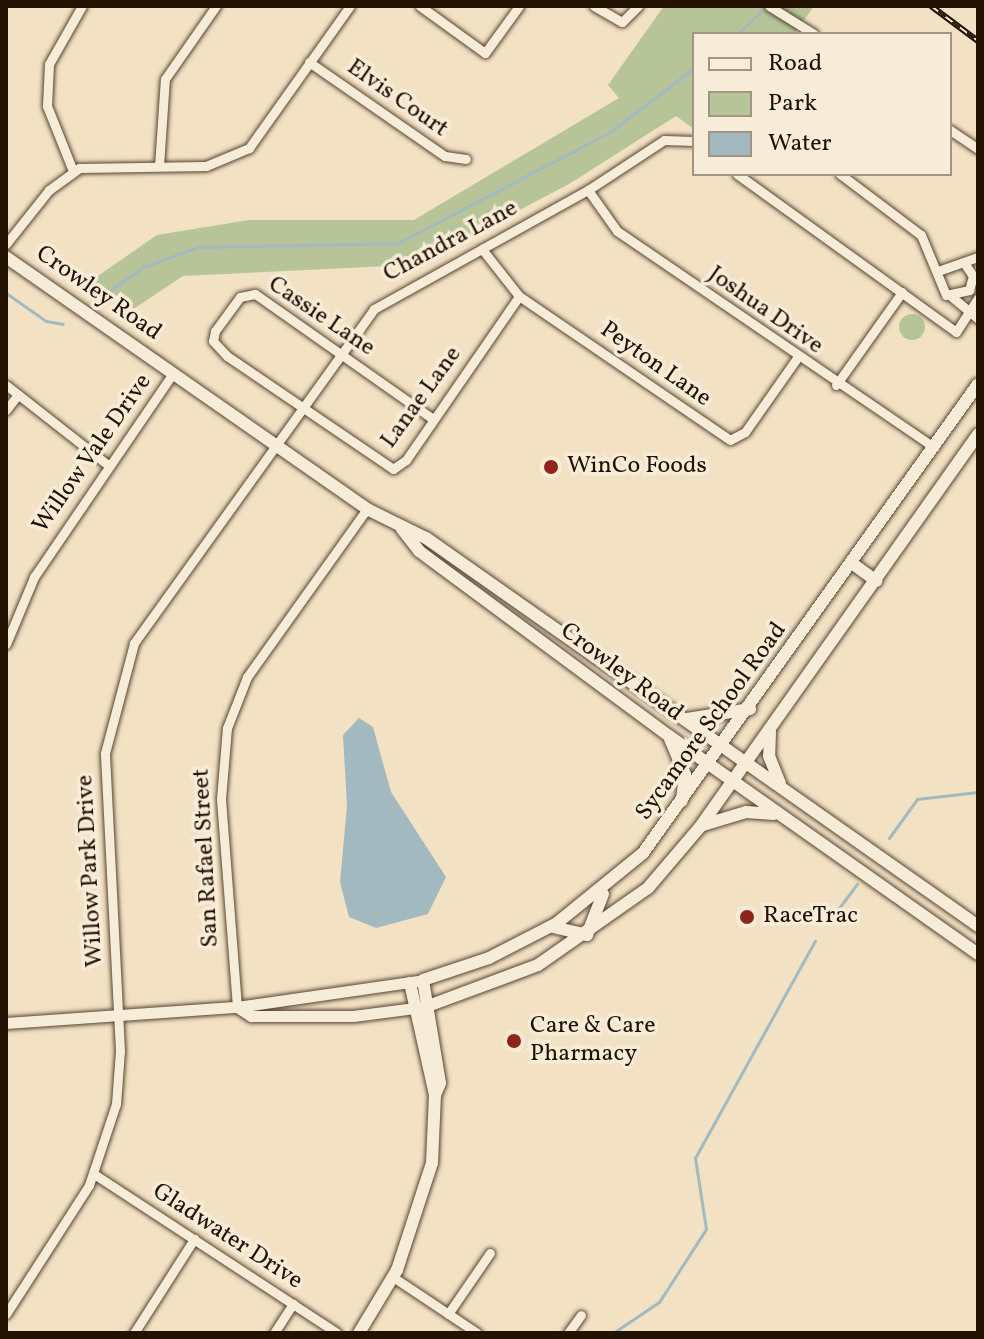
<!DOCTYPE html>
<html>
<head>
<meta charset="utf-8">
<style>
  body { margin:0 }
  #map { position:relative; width:984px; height:1339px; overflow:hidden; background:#f2e1c3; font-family:Vollkorn,serif }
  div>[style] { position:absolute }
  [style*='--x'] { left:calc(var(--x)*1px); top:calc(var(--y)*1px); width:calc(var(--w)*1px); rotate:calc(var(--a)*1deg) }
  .green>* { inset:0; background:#b6c498 }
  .round { border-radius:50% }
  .water>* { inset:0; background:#a2babf }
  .stream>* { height:3px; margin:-1.5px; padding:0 1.5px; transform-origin:1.5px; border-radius:1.5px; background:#a2babf }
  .roads { filter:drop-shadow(0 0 2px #574532) drop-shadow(0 0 2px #574532) }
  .minor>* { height:9px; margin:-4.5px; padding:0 4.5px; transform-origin:4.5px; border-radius:4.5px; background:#f7ecd8 }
  .tertiary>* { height:11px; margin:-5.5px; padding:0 5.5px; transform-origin:5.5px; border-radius:5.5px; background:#f7ecd8 }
  .secondary>* { height:12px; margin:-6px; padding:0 6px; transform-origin:6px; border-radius:6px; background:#f7ecd8 }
  .rail>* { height:6px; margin-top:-3px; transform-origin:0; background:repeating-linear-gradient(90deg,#f7ecd8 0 9px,#231101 0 18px); box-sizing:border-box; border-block:2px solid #231101 }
  .dots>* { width:22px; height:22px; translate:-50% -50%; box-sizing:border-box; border:4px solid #f7ecd8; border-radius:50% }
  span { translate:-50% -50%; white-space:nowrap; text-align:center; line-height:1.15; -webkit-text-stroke:7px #f7ecd8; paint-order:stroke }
  .street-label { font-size:24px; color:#231101 }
  .poi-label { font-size:24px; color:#231101 }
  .left { translate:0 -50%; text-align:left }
  .frame { position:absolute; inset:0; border:8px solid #231101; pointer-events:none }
  .legend { position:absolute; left:692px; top:32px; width:260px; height:144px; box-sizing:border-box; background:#f7ecd8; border:2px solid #a29482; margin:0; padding:10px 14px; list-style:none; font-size:24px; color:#231101 }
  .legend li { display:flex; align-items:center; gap:16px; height:40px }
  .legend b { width:40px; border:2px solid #a29482 }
</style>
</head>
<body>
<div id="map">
  <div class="green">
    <div style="clip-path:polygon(664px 6px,814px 6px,794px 34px,694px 34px,694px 129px,676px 116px,569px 184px,432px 256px,408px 265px,183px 276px,132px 310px,92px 280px,157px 235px,249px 220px,414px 220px,619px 98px,608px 85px)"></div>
    <div class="round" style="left:899px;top:314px;width:26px;height:26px"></div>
  </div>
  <div class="water">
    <div style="clip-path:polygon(359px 718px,373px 727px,391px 792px,446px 877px,428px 914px,376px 928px,349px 917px,340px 882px,347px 806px,343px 735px)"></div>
  </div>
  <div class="stream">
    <div style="--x:737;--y:34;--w:33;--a:-43"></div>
    <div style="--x:108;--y:292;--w:43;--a:-35.5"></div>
    <div style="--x:143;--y:267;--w:59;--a:-20"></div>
    <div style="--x:198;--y:247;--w:200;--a:-1.1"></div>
    <div style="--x:398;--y:243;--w:239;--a:-27.6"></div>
    <div style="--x:610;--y:132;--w:106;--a:-37.3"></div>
    <div style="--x:6;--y:293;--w:49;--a:35"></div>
    <div style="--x:46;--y:321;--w:17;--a:10"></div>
    <div style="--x:889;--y:838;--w:48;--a:-54.3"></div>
    <div style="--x:917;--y:799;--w:61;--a:-6.5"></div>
    <div style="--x:830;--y:920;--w:45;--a:-53.1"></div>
    <div style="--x:613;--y:1333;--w:55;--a:-34"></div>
    <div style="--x:659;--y:1302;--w:87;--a:-57.2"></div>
    <div style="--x:706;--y:1229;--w:72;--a:-98.8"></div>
    <div style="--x:695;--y:1158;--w:248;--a:-61.1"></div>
  </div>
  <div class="roads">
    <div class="minor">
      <div style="--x:420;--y:6;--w:80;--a:35.9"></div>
      <div style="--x:485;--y:53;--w:58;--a:-54.1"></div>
      <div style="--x:594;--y:6;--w:32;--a:30"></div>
      <div style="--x:622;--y:22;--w:23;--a:-45"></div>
      <div style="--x:769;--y:6;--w:53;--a:31.9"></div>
      <div style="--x:309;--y:62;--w:165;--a:34.7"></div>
      <div style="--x:445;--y:156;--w:21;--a:8"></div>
      <div style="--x:950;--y:130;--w:34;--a:34"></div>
      <div style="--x:159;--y:166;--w:87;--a:-86.1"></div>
      <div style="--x:165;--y:79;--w:89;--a:-55.1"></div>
      <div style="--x:73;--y:171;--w:70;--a:-111.8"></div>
      <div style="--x:47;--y:106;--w:42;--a:-87.3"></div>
      <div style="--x:49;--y:64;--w:67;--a:-60.4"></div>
      <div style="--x:737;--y:174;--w:270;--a:35.8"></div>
      <div style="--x:956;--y:332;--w:40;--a:-57.1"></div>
      <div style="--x:840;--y:174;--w:101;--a:37"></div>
      <div style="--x:921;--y:235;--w:65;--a:67.4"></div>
      <div style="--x:946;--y:295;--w:24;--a:-12"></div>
      <div style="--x:969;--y:290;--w:15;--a:-74"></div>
      <div style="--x:973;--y:276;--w:14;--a:-124"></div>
      <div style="--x:588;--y:190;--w:50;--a:54.7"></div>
      <div style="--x:617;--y:231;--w:384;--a:34.3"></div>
      <div style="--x:6;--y:244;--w:69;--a:-51.5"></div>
      <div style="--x:49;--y:190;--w:37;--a:-36"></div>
      <div style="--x:79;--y:168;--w:127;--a:-0.9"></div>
      <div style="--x:206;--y:166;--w:47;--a:-22.7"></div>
      <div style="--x:249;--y:148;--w:174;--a:-54.6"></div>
      <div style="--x:482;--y:249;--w:60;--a:51.8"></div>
      <div style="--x:519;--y:296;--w:255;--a:34.3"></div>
      <div style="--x:730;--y:440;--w:17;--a:-28"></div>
      <div style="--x:745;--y:432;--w:90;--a:-54.9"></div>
      <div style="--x:938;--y:271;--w:42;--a:-19.3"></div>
      <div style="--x:952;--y:297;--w:34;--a:40"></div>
      <div style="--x:6;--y:385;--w:130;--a:38.1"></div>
      <div style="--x:836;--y:385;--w:114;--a:-54.6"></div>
      <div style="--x:6;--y:410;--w:18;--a:-52"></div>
      <div style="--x:433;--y:419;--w:218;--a:-144.9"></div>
      <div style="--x:255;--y:294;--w:15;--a:169"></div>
      <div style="--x:240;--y:297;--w:42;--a:126.3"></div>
      <div style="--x:215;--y:331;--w:10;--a:101"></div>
      <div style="--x:213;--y:341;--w:21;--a:47"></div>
      <div style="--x:227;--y:356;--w:201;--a:34.2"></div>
      <div style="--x:393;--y:469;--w:16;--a:-35"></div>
      <div style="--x:406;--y:460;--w:199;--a:-55.4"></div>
      <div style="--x:6;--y:644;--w:73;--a:-67.3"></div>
      <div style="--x:34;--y:577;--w:247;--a:-55.7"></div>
      <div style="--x:237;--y:1007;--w:209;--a:-94.4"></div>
      <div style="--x:221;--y:799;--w:71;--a:-85.2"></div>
      <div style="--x:227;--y:728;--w:55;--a:-68.6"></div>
      <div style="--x:247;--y:677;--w:206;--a:-54.5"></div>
      <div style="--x:94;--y:1174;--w:290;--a:33.2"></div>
      <div style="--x:393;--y:1277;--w:101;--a:33.7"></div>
      <div style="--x:6;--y:1314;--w:153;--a:-57.2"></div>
      <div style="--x:89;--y:1185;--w:85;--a:-71.6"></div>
      <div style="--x:116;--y:1104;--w:53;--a:-85.7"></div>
      <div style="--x:120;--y:1051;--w:298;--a:-92.9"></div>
      <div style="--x:105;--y:753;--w:114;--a:-75.2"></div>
      <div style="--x:134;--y:643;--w:411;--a:-54.3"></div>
      <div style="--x:374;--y:309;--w:245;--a:-29.1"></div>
      <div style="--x:588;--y:190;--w:91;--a:-33.3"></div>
      <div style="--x:664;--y:140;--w:30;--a:2"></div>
      <div style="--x:448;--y:1314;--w:74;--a:-55.5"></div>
      <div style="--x:134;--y:1333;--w:112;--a:-57.4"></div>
      <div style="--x:274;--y:1333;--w:35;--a:-57"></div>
      <div style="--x:568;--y:1333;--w:22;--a:-54"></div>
    </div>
    <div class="tertiary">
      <div style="--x:237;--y:1007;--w:17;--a:33"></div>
      <div style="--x:251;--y:1016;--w:102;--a:0"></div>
      <div style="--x:353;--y:1016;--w:70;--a:-7.4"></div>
      <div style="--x:6;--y:1023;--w:232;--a:-4"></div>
      <div style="--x:237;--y:1007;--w:183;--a:-8.2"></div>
    </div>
    <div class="secondary">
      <div style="--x:6;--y:257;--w:440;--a:34.9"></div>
      <div style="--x:367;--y:509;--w:66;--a:26.2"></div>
      <div style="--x:426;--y:538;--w:675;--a:35.1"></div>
      <div style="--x:402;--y:529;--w:28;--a:52"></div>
      <div style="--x:419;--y:551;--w:311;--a:36.5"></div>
      <div style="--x:669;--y:736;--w:378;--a:35.2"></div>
      <div style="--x:853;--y:564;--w:29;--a:36"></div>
      <div style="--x:687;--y:719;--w:64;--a:-9"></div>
      <div style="--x:770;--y:732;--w:24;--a:92"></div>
      <div style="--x:769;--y:756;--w:29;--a:68"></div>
      <div style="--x:670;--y:739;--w:39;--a:67"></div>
      <div style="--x:685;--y:775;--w:26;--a:97"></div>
      <div style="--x:703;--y:825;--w:45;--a:-16.8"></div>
      <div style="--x:746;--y:812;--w:28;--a:4"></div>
      <div style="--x:553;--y:927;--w:35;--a:13"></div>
      <div style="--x:587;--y:935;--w:44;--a:-68.7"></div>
      <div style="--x:428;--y:1006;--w:117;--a:-20.4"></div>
      <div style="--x:538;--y:965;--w:134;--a:-35"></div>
      <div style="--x:648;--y:888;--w:80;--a:-49.6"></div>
      <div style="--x:700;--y:827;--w:481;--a:-54.7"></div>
      <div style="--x:435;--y:1095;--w:13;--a:-67"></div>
      <div style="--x:440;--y:1083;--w:104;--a:-99.4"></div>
      <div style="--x:423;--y:980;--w:70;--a:-18.4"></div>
      <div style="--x:489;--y:958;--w:76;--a:-27.2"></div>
      <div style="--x:557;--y:923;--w:111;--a:-39.1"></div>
      <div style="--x:643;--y:853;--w:576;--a:-54.46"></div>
      <div style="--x:359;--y:1333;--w:74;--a:-58.9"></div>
      <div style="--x:397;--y:1270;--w:113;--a:-71.9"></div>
      <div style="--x:432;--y:1163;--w:68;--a:-87.5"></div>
      <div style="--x:435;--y:1095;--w:115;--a:-102.6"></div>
    </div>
  </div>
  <div class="rail">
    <div style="--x:931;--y:6;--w:59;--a:36.7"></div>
  </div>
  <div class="dots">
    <div style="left:551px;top:467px;background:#8f2418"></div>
    <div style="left:747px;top:917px;background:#8f2418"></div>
    <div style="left:514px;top:1041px;background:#8f2418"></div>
  </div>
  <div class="street-label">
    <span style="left:397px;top:99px;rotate:35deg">Elvis Court</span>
    <span style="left:451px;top:242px;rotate:-28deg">Chandra Lane</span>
    <span style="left:98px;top:294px;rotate:35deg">Crowley Road</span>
    <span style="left:765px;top:311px;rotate:35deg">Joshua Drive</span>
    <span style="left:321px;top:317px;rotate:34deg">Cassie Lane</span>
    <span style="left:655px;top:365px;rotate:35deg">Peyton Lane</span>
    <span style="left:422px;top:398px;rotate:-54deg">Lanae Lane</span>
    <span style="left:93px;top:454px;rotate:-55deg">Willow Vale Drive</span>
    <span style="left:621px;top:673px;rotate:37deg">Crowley Road</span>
    <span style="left:712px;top:722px;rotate:-54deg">Sycamore School Road</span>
    <span style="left:207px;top:858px;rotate:-93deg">San Rafael Street</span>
    <span style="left:91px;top:871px;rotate:-93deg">Willow Park Drive</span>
    <span style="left:227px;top:1237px;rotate:33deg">Gladwater Drive</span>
  </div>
  <div class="poi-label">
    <span class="left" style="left:567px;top:467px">WinCo Foods</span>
    <span class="left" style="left:763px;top:917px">RaceTrac</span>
    <span class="left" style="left:530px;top:1041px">Care &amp; Care<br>Pharmacy</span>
  </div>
  <div class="frame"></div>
  <ul class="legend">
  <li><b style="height:10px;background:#f7ecd8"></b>Road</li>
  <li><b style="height:22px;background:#b6c498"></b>Park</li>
  <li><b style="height:22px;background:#a2babf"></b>Water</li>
  </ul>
</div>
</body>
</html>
